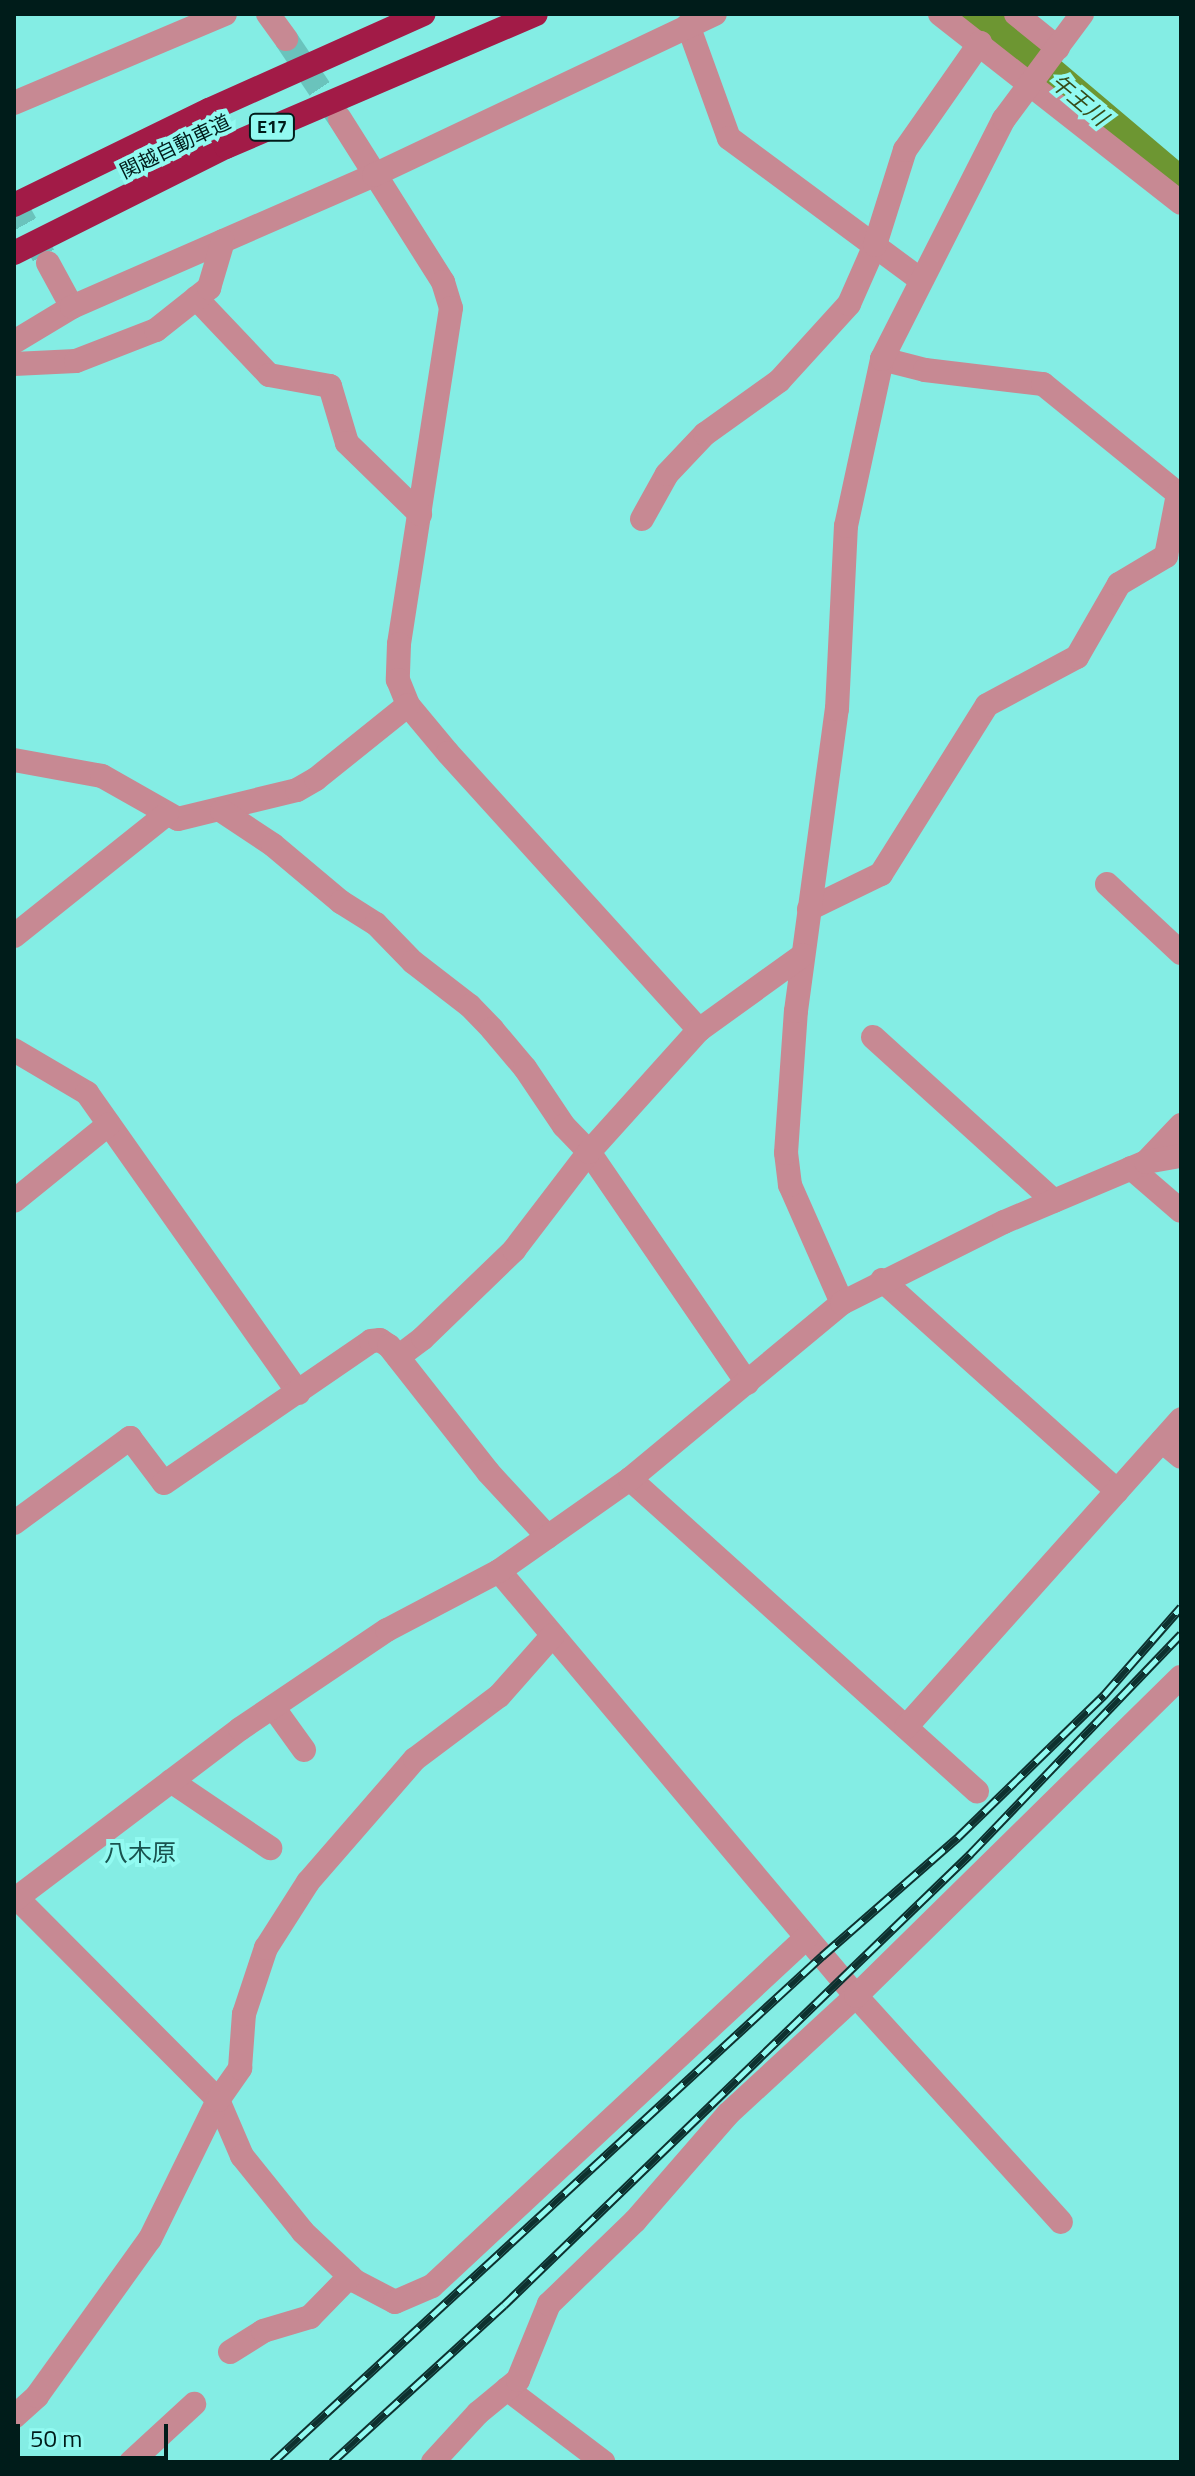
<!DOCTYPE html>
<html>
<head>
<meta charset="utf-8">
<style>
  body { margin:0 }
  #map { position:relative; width:1195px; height:2476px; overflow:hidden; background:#84ede4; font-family:"Titillium Web","Noto Sans JP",sans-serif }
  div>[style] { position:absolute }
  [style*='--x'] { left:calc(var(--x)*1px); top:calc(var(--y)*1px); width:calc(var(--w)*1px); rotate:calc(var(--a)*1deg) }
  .river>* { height:36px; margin:-18px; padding:0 18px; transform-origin:18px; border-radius:18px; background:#6d9632 }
  .street-tunnel>* { height:24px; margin-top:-12px; transform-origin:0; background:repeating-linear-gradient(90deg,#6ac3bc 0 24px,transparent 0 36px) }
  .street>* { height:24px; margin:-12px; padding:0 12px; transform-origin:12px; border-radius:12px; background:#c78993 }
  .highway>* { height:24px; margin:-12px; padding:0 12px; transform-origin:12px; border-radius:12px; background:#a21b47 }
  .rail>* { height:9px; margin-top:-4.5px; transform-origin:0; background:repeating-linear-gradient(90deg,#92faf1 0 18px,#0d312f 0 36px); box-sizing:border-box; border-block:2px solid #0d312f }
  span { translate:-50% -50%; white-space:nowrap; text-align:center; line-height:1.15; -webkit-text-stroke:8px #92faf1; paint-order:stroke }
  .shield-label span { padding:2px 6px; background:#92faf1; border:2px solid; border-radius:6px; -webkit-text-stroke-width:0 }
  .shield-label { font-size:18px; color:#001c1a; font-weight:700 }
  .street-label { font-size:20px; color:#001c1a }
  .water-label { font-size:22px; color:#364b18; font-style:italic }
  .quarter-label { font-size:24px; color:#19534f }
  .frame { position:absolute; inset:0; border:16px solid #001c1a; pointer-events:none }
  .scale { position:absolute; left:16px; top:2424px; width:152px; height:36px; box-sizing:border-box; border:4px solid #001c1a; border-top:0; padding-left:10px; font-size:24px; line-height:28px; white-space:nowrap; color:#001c1a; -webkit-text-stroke:6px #92faf1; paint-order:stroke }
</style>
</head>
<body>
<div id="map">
  <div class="river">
    <div style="--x:978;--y:14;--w:266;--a:40.3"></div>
  </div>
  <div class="street-tunnel">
    <div style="--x:286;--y:39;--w:97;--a:56"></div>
    <div style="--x:14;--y:203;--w:65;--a:60.7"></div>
  </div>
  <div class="street">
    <div style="--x:268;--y:14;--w:31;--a:54"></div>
    <div style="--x:940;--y:14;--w:306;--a:38.1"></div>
    <div style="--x:1016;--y:14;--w:54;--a:39"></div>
    <div style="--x:688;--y:25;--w:120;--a:70.1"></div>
    <div style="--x:729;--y:138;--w:239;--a:36.5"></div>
    <div style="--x:14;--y:103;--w:229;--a:-22.9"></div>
    <div style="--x:340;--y:119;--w:193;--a:57.7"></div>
    <div style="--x:443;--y:282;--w:27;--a:73"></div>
    <div style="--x:451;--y:308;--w:340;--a:98.8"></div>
    <div style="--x:399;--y:644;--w:36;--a:92"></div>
    <div style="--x:398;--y:680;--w:27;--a:68"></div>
    <div style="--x:408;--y:705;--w:62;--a:50.2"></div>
    <div style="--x:448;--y:753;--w:374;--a:47.8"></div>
    <div style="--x:48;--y:263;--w:50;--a:61.4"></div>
    <div style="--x:196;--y:298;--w:106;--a:46.5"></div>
    <div style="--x:269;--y:375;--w:62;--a:10.2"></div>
    <div style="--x:330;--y:386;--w:59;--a:73.4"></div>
    <div style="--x:347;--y:443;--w:102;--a:44.2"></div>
    <div style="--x:14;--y:342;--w:68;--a:-31.1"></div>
    <div style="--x:72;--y:307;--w:330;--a:-23.6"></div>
    <div style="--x:374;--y:175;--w:377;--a:-25.3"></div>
    <div style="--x:882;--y:359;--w:44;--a:14.3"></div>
    <div style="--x:925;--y:370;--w:119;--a:6.8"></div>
    <div style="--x:1043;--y:384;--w:178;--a:39.1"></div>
    <div style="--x:14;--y:364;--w:62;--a:-2.8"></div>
    <div style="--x:76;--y:361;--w:86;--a:-21.2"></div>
    <div style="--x:156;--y:330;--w:68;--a:-38.4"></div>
    <div style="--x:209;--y:288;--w:49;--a:-73.4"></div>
    <div style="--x:642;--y:519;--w:51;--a:-60.9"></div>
    <div style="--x:667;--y:474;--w:55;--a:-46.5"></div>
    <div style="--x:705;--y:434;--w:91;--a:-35.6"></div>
    <div style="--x:779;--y:381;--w:104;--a:-47.7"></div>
    <div style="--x:849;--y:304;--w:64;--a:-66.2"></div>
    <div style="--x:875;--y:245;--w:100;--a:-72.5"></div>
    <div style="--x:905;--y:150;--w:131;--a:-55"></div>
    <div style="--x:14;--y:760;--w:89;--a:10.3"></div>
    <div style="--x:102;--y:776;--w:87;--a:29.5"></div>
    <div style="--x:178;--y:819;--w:122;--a:-13.7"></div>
    <div style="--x:297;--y:790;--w:22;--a:-30"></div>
    <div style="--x:316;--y:779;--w:118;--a:-38.8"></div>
    <div style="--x:222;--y:811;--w:61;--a:33.7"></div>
    <div style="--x:273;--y:845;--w:89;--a:40"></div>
    <div style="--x:341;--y:902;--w:41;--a:32.2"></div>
    <div style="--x:376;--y:924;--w:53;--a:45.8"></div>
    <div style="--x:413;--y:962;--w:72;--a:37.7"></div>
    <div style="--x:470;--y:1006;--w:32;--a:46"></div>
    <div style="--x:492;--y:1029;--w:51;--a:49.8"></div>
    <div style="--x:525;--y:1068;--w:70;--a:56.1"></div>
    <div style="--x:564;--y:1126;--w:36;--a:46"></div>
    <div style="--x:589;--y:1152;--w:280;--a:55.6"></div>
    <div style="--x:1107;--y:884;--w:101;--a:43"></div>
    <div style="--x:809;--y:909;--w:80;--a:-25.9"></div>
    <div style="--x:881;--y:874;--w:199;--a:-57.9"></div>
    <div style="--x:987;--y:705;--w:102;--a:-28.1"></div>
    <div style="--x:1077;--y:657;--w:84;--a:-60.1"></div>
    <div style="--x:1119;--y:584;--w:55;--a:-30.8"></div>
    <div style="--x:1166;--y:556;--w:63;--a:-79"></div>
    <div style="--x:14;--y:936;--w:196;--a:-38.6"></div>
    <div style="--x:873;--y:1037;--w:244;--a:42.2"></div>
    <div style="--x:14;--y:1050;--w:85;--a:30.5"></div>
    <div style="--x:87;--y:1093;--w:367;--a:54.8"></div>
    <div style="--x:1146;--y:1162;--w:51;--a:-46.6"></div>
    <div style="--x:1131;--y:1168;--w:66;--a:40.7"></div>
    <div style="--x:14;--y:1201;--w:122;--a:-39"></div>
    <div style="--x:882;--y:1280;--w:316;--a:41.9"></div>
    <div style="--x:842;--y:1303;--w:129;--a:-113.8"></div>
    <div style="--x:790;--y:1185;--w:32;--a:-97"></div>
    <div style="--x:786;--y:1153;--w:142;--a:-86"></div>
    <div style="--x:796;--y:1011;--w:305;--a:-82.3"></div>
    <div style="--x:837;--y:709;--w:183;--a:-87.2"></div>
    <div style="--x:846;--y:526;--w:171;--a:-77.8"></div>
    <div style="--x:882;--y:359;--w:269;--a:-63.1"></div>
    <div style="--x:1004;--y:119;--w:131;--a:-53.4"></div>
    <div style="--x:398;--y:1357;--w:31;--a:-37"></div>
    <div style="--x:423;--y:1338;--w:127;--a:-44"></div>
    <div style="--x:514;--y:1250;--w:123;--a:-52.6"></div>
    <div style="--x:589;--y:1152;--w:164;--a:-48"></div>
    <div style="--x:699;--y:1030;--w:128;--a:-35.8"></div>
    <div style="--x:1162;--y:1441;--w:25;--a:40"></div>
    <div style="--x:630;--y:1479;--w:467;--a:42"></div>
    <div style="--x:14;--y:1523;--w:144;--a:-36.2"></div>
    <div style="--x:130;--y:1438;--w:56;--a:52.9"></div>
    <div style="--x:164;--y:1483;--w:251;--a:-34.4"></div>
    <div style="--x:371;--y:1341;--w:9;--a:-6"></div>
    <div style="--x:380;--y:1340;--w:11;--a:34"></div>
    <div style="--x:389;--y:1346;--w:160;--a:51.8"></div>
    <div style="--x:488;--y:1472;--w:88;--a:47.3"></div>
    <div style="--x:499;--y:1571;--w:555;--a:49.97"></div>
    <div style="--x:856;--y:1996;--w:305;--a:47.8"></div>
    <div style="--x:273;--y:1707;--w:53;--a:54.2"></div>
    <div style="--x:906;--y:1727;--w:413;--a:-48.2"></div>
    <div style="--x:171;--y:1781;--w:120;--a:34.1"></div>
    <div style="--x:17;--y:1898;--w:285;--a:45.1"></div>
    <div style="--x:218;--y:2100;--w:61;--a:66.8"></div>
    <div style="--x:242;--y:2156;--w:97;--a:51.2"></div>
    <div style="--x:303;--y:2232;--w:71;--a:43.3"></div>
    <div style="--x:355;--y:2281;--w:45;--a:27.7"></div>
    <div style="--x:395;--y:2302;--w:40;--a:-23.4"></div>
    <div style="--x:432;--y:2286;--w:511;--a:-42.94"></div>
    <div style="--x:14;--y:1900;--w:283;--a:-37.1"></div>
    <div style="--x:240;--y:1729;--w:177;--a:-34"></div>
    <div style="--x:387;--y:1630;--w:127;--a:-27.8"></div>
    <div style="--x:499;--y:1571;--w:160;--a:-35.1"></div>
    <div style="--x:630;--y:1479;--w:276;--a:-39.7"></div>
    <div style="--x:842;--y:1303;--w:181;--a:-26.6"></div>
    <div style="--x:1004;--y:1222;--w:154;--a:-22.9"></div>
    <div style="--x:1146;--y:1162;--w:36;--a:-10"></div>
    <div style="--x:230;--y:2352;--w:39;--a:-32"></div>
    <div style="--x:263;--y:2331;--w:49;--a:-16.6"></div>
    <div style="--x:310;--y:2317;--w:57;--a:-45.7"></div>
    <div style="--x:507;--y:2389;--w:121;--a:37.2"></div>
    <div style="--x:14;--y:2417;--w:31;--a:-42"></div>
    <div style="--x:37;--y:2396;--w:193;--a:-54.3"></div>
    <div style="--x:150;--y:2239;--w:155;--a:-63.9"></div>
    <div style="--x:218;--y:2100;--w:39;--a:-55"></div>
    <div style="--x:240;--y:2068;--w:54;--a:-85.8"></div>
    <div style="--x:244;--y:2014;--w:70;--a:-71.6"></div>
    <div style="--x:266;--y:1948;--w:78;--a:-57.5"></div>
    <div style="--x:308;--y:1882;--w:163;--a:-49"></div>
    <div style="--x:415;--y:1759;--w:105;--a:-36.9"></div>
    <div style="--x:499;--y:1696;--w:81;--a:-48.5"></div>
    <div style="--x:131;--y:2462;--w:86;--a:-42.6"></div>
    <div style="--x:433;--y:2462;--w:67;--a:-47.4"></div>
    <div style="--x:478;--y:2413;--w:52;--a:-39.5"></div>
    <div style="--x:518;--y:2380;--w:82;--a:-67.8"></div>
    <div style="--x:549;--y:2304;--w:120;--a:-44"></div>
    <div style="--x:635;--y:2221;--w:142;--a:-49"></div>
    <div style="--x:728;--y:2114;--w:174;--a:-42.7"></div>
    <div style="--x:856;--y:1996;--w:455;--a:-44.5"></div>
  </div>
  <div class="highway">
    <div style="--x:14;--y:205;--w:217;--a:-26"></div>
    <div style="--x:209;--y:110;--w:235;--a:-24.1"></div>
    <div style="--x:14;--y:253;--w:237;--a:-26.6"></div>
    <div style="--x:226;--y:147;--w:337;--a:-23.2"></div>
  </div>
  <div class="rail">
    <div style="--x:273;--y:2462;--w:747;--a:-42.67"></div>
    <div style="--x:822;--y:1956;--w:181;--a:-41.2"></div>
    <div style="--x:958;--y:1837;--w:204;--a:-44.2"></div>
    <div style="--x:1104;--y:1695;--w:117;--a:-48.8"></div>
    <div style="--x:332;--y:2462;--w:233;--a:-42.4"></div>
    <div style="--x:504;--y:2305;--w:649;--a:-44.06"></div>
    <div style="--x:970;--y:1854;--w:305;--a:-46.2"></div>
  </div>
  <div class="shield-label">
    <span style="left:272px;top:127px">E17</span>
  </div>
  <div class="street-label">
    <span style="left:175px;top:146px;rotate:-26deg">関越自動車道</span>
  </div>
  <div class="water-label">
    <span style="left:1079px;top:100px;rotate:40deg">午王川</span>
  </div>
  <div class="quarter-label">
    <span style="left:140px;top:1853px">八木原</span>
  </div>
  <div class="frame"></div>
  <div class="scale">50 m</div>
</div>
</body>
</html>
